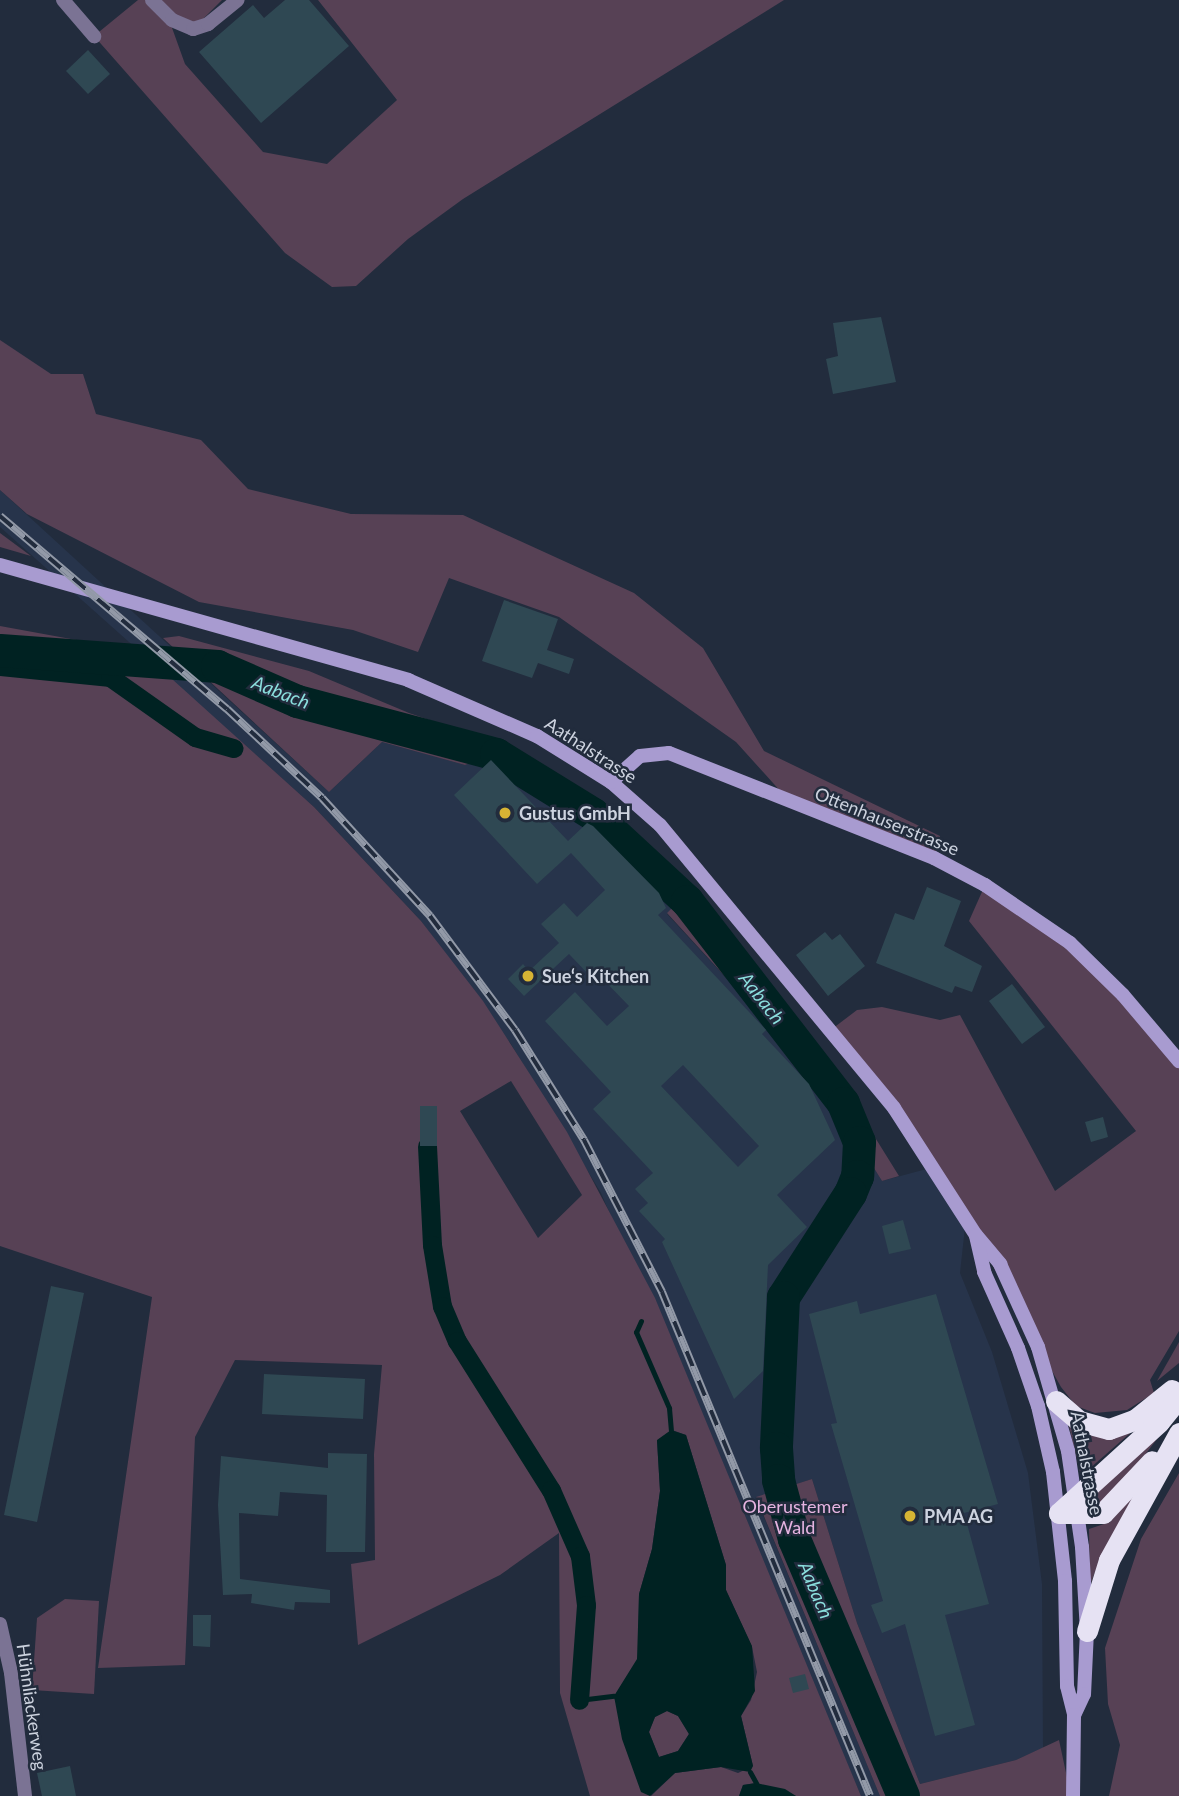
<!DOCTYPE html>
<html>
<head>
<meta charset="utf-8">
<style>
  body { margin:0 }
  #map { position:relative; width:1179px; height:1796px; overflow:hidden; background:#222c3d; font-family:Lato,sans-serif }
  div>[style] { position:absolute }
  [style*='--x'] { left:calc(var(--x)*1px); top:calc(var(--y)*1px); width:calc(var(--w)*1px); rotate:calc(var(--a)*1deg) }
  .built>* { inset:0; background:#27344b }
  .green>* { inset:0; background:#574155 }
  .water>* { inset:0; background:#022 }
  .stream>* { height:5px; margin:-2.5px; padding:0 2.5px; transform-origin:2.5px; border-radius:2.5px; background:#022 }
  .canal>* { height:19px; margin:-9.5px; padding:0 9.5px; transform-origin:9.5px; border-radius:9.5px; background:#022 }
  .river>* { height:33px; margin:-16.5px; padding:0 16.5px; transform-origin:16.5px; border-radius:16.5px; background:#022 }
  .building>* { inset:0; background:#2f4853 }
  .street>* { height:14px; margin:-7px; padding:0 7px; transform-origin:7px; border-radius:7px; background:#7b7394 }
  .secondary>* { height:14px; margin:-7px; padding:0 7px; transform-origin:7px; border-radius:7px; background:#a89bd0 }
  .highway>* { height:21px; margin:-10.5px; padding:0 10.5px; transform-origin:10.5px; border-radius:10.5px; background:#e6e2f3 }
  .rail>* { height:8px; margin-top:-4px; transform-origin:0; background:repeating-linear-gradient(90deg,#222c3d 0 16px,#9299a7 0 32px); box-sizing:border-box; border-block:2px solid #9299a7 }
  .dots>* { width:19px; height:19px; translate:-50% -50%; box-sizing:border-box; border:4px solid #222c3d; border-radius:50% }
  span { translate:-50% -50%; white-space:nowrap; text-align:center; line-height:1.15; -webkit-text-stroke:5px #222c3d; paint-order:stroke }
  .street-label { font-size:18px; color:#cdd3df }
  .poi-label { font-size:18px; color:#cdd3df; font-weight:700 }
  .left { translate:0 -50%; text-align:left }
  .park-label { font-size:18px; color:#e6b4e1 }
  .water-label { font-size:19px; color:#8bdfde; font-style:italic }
</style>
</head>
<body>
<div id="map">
  <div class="built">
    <div style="clip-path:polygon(0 490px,329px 792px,382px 742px,465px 765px,495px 754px,600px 824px,676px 905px,667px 914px,818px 1078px,882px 1181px,934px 1167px,966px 1218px,960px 1273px,992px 1352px,1028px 1473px,1042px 1584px,1043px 1748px,1016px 1760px,920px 1784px,857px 1623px,812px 1479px,756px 1498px,880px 1796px,861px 1796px,601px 1193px,511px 1044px,421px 921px,314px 807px,0 527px)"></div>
  </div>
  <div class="green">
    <div style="clip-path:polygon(138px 0,222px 0,193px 29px,171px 25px,185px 64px,263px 152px,327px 164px,397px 100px,318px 0,784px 0,463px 199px,408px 239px,356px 286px,332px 287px,285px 253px,94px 36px)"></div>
    <div style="clip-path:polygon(0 340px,51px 374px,83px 374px,96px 414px,201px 440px,248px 489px,351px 514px,463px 515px,634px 593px,703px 648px,764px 751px,940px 836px,934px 858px,791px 803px,736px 742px,559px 617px,449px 578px,418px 652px,353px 630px,199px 602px,27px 514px,0 490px)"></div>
    <div style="clip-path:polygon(0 533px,31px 556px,0 547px)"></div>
    <div style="clip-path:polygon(evenodd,0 626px,142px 652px,314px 807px,421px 921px,483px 1001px,567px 1132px,655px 1298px,861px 1796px,796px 1796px,756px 1783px,743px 1785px,739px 1796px,590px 1796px,560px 1693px,559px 1533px,500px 1575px,358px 1645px,351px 1564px,375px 1560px,374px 1454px,382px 1365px,235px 1360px,195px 1437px,185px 1665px,98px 1668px,152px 1297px,0 1246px,0 626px,511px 1081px,582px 1195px,538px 1238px,460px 1111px,511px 1081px,0 626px,420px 1106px,437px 1106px,437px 1145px,421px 1146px,420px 1106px,0 626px,672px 1430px,686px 1435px,726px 1565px,726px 1590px,752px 1647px,757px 1672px,751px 1700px,741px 1716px,753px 1766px,738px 1773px,721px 1767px,675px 1773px,651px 1796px,614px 1697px,638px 1659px,639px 1594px,652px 1549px,660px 1491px,657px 1441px,672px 1430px)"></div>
    <div style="clip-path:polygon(179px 636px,309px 671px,409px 713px,506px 746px,596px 800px,697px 897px,853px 1102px,899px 1176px,882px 1181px,818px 1078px,667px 913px,676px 904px,600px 824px,495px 754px,465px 765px,382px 742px,329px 792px,163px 638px)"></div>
    <div style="clip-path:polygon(985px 885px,1070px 943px,1179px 1061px,1179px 1331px,1150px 1380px,1154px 1393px,1127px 1410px,1095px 1413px,1076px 1406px,1061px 1387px,966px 1218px,832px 1029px,857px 1010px,882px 1007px,940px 1020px,960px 1015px,1055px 1191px,1136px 1131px,969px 921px)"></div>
    <div style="clip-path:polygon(1179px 1342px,1179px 1363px,1157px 1381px)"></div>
    <div style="clip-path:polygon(1179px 1410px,1122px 1485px,1102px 1502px,1087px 1503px,1085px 1499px)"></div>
    <div style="clip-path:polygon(1069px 1426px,1136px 1428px,1081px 1476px)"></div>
    <div style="clip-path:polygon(1179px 1473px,1179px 1796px,1109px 1796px,1120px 1745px,1108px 1704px,1105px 1648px,1141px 1539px)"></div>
    <div style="clip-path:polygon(1147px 1477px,1095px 1572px,1090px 1585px,1089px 1529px,1110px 1522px)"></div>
    <div style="clip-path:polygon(812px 1479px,857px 1623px,920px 1784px,1016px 1760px,1059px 1740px,1071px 1796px,880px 1796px,756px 1497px)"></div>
    <div style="clip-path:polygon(65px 1599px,99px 1601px,94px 1694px,32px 1690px,37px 1618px)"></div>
    <div style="clip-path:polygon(667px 1711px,678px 1716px,689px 1734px,678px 1751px,659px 1757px,649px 1732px,655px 1717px)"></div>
  </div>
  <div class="water">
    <div style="clip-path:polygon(evenodd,671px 1430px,686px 1435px,726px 1565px,726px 1590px,752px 1646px,755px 1691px,741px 1716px,753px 1766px,750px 1772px,721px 1767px,675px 1773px,650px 1796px,641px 1792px,622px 1739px,614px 1696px,637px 1659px,639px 1594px,652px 1549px,660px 1491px,657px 1440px,671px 1430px,667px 1711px,678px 1716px,689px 1734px,678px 1751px,659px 1757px,649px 1732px,655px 1717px,667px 1711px)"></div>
    <div style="clip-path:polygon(756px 1783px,785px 1789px,796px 1796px,739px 1796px,743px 1785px)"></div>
  </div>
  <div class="stream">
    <div style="--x:788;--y:1270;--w:10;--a:37"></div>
    <div style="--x:641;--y:1321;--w:12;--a:114"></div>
    <div style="--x:636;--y:1332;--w:83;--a:66.5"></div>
    <div style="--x:669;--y:1408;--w:22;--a:85"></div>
    <div style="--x:579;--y:1700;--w:35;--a:-7"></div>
    <div style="--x:750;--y:1772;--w:13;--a:61"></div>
  </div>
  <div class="canal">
    <div style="--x:0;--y:666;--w:111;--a:5.7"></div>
    <div style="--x:110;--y:677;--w:104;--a:35.2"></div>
    <div style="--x:195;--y:737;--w:40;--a:16"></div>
    <div style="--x:427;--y:1146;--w:99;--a:87.1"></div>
    <div style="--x:432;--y:1245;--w:62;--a:80.7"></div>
    <div style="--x:442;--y:1306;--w:38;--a:67"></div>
    <div style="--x:457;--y:1341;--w:176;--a:57.8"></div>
    <div style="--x:551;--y:1490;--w:72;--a:66.3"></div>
    <div style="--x:580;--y:1556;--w:49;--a:83"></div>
    <div style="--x:586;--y:1605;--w:95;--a:94.2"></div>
  </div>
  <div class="river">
    <div style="--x:0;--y:650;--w:218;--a:4.2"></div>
    <div style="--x:217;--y:666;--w:87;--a:23.6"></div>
    <div style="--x:297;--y:701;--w:206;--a:14.9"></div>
    <div style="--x:496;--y:754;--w:114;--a:31.7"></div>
    <div style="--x:593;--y:814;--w:128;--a:42.8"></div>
    <div style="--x:687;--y:901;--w:255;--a:52.3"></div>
    <div style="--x:843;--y:1103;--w:42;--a:67.7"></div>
    <div style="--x:859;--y:1142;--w:34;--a:93"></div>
    <div style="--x:857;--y:1176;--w:18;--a:112"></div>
    <div style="--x:850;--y:1193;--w:124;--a:122.8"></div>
    <div style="--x:783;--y:1297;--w:151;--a:92.7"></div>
    <div style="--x:776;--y:1448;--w:32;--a:86"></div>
    <div style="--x:778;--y:1480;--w:61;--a:74.8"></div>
    <div style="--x:794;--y:1539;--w:279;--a:67"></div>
  </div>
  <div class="building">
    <div style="clip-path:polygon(285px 0,309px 0,349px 46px,261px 123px,199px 52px,253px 5px,264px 18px)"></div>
    <div style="clip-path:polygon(88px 50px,110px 74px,88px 94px,66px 71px)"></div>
    <div style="clip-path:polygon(881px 317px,896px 382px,833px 394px,826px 359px,838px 356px,833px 323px)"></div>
    <div style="clip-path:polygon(504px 600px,558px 619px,547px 650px,574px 659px,569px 674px,538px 663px,532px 678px,482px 661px)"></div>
    <div style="clip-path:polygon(evenodd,491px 760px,568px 841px,587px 823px,593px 826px,659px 893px,666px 908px,658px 915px,766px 1030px,762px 1034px,809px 1084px,835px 1140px,777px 1195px,807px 1227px,768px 1265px,763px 1371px,734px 1399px,662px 1242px,665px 1239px,639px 1211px,648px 1203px,635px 1189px,653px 1173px,593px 1109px,611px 1092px,545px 1021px,575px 992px,607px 1026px,629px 1006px,594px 970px,589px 975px,569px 954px,524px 996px,508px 979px,523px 964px,529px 971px,559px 943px,541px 924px,564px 903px,577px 917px,605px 890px,571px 853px,537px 884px,454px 795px,491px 760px,683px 1065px,759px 1146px,738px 1167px,661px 1086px,683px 1065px)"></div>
    <div style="clip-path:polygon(927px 887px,961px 901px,944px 946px,982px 966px,972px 992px,955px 986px,952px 993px,876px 963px,895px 913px,914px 920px)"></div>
    <div style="clip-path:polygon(825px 932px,832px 940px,840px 934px,865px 966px,828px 996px,796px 955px)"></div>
    <div style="clip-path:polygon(1012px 984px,1045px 1027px,1022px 1044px,989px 1001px)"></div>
    <div style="clip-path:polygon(420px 1106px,437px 1106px,437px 1146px,420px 1146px)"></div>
    <div style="clip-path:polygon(1103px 1117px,1108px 1137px,1091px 1142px,1085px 1122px)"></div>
    <div style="clip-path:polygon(903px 1220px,911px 1249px,889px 1254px,882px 1226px)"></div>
    <div style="clip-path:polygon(51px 1286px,84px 1293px,37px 1522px,4px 1515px)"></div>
    <div style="clip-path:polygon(936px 1294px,998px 1504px,964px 1513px,989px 1604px,945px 1615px,975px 1725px,935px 1736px,905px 1624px,882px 1633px,871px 1605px,883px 1601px,831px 1424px,837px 1423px,809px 1314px,857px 1301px,860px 1314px)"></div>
    <div style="clip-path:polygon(264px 1374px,365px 1379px,363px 1419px,262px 1414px)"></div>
    <div style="clip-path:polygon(328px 1453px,367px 1454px,365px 1552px,326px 1552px,327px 1495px,280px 1492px,278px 1516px,239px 1513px,240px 1579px,330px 1590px,330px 1603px,295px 1602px,294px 1610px,251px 1603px,252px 1594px,223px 1595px,218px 1505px,221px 1456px,328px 1468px)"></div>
    <div style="clip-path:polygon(193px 1615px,211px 1615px,210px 1647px,193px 1646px)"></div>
    <div style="clip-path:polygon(805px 1674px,809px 1689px,793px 1693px,789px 1678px)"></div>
    <div style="clip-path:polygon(70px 1766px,76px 1796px,42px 1796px,37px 1773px)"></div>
  </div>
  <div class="street">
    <div style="--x:63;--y:0;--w:48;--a:49.3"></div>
    <div style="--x:152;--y:0;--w:28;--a:45"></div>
    <div style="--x:172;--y:20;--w:23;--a:23"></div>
    <div style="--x:193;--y:29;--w:16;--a:-18"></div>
    <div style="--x:208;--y:24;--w:38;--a:-39"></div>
    <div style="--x:0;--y:1624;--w:50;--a:77.3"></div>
    <div style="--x:11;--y:1673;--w:124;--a:83.5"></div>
  </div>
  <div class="secondary">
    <div style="--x:0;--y:565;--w:424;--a:15.7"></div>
    <div style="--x:408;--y:680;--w:141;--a:23.5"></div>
    <div style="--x:537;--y:736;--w:87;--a:31.9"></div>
    <div style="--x:611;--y:782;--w:65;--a:41.3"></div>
    <div style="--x:660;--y:825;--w:367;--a:50.4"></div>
    <div style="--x:894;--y:1108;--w:151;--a:57.2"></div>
    <div style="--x:976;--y:1235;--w:38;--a:50"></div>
    <div style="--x:1000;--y:1264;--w:91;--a:65.4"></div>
    <div style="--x:1038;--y:1347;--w:108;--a:73.9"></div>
    <div style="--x:1068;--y:1451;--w:97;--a:81.7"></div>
    <div style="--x:1082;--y:1547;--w:84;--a:86.6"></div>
    <div style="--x:1087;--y:1631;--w:63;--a:92.7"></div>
    <div style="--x:1084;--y:1694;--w:23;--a:115"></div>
    <div style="--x:611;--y:782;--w:39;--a:-42"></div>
    <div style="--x:640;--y:756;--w:29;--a:-6"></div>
    <div style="--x:669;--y:753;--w:285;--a:21.6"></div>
    <div style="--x:934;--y:858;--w:58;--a:27.9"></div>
    <div style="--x:985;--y:885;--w:103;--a:34.3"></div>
    <div style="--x:1070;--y:943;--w:74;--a:44.5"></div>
    <div style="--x:1123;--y:995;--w:87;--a:49.7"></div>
    <div style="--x:976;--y:1236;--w:37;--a:77"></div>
    <div style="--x:984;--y:1272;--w:83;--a:65.9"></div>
    <div style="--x:1018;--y:1348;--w:61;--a:71"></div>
    <div style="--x:1038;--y:1406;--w:68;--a:77.2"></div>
    <div style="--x:1053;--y:1472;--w:110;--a:83.7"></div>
    <div style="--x:1065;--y:1581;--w:105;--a:88.9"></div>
    <div style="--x:1067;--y:1686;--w:30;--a:76"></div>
    <div style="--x:1074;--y:1715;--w:81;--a:90.7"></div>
  </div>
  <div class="highway">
    <div style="--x:1056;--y:1401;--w:30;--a:41"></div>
    <div style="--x:1079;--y:1421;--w:31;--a:15"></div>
    <div style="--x:1109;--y:1429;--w:29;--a:-20"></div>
    <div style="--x:1136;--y:1419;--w:46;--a:-38.9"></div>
    <div style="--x:1059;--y:1513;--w:135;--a:-42.3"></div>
    <div style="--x:1159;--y:1422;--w:32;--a:-51"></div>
    <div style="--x:1059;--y:1513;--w:44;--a:0"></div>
    <div style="--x:1103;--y:1513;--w:71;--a:-46.7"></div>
    <div style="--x:1087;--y:1631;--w:74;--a:-72.8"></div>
    <div style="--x:1109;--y:1560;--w:145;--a:-61.1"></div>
  </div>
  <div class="rail">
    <div style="--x:0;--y:516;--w:298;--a:40.4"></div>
    <div style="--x:227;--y:709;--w:130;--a:43.1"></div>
    <div style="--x:322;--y:798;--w:160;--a:47.5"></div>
    <div style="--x:430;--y:916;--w:142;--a:53.3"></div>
    <div style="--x:515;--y:1030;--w:130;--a:57.9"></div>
    <div style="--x:584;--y:1140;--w:171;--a:62.8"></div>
    <div style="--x:662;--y:1292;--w:545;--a:67.57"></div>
  </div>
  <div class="dots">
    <div style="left:505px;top:813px;background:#d7b434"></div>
    <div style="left:528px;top:976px;background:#d7b434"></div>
    <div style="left:910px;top:1516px;background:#d7b434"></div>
  </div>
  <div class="street-label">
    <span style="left:591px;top:750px;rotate:33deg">Aathalstrasse</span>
    <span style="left:887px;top:821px;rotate:22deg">Ottenhauserstrasse</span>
    <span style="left:1087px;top:1463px;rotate:79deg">Aathalstrasse</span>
    <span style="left:32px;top:1707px;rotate:82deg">Hühnliackerweg</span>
  </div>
  <div class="poi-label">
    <span class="left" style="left:519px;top:813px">Gustus GmbH</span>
    <span class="left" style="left:542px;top:976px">Sue‘s Kitchen</span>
    <span class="left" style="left:924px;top:1516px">PMA AG</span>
  </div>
  <div class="park-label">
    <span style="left:795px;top:1517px">Oberustemer<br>Wald</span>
  </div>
  <div class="water-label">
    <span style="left:281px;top:692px;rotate:21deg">Aabach</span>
    <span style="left:762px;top:998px;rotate:52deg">Aabach</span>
    <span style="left:816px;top:1590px;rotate:67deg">Aabach</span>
  </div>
</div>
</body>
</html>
